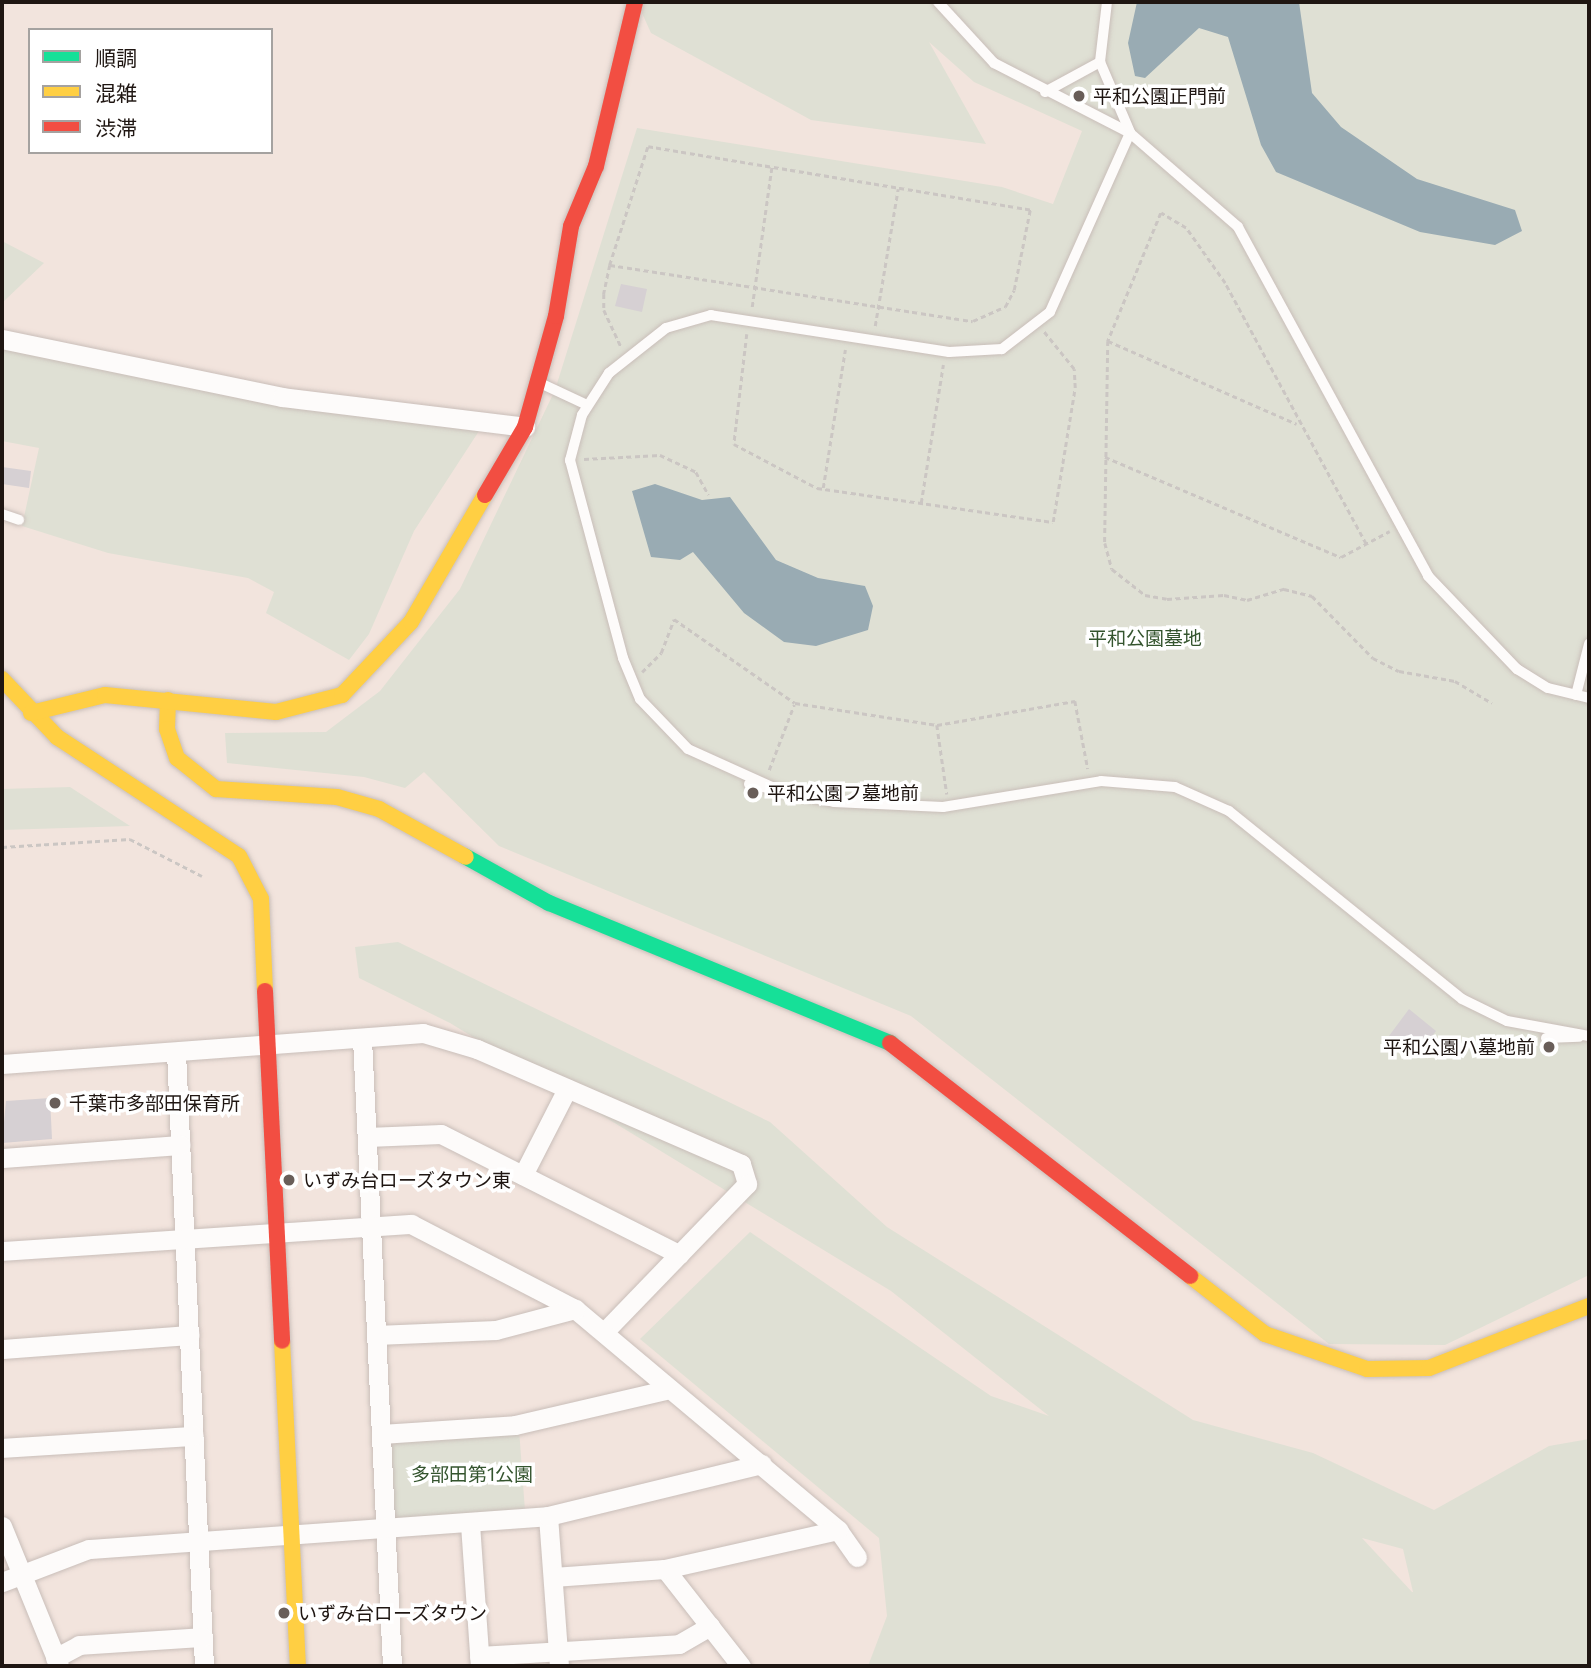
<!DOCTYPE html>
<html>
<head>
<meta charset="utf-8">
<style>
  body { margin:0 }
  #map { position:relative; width:1591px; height:1668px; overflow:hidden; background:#f2e4dd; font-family:Commissioner,"Noto Sans JP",sans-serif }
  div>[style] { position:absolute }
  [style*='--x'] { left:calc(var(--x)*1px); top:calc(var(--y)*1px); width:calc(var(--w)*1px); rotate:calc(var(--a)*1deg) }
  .green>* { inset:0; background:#dfe0d4 }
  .water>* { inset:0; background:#99abb3 }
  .building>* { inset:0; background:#d6d0d3 }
  .path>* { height:2.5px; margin-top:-1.25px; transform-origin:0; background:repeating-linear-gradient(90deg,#cbc6c3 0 5px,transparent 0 8.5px) }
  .roads { filter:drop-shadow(0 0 2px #c9beb9) drop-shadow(0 0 2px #c9beb9) }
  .lane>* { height:10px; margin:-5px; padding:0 5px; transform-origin:5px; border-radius:5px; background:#fdfbfa }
  .street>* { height:19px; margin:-9.5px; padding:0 9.5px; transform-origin:9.5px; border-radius:9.5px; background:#fdfbfa }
  .fast>* { height:16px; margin:-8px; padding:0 8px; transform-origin:8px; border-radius:8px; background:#16e098 }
  .slow>* { height:16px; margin:-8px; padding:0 8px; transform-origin:8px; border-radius:8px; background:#ffcf43 }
  .jam>* { height:16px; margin:-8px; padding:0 8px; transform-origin:8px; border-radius:8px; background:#f24e42 }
  .dots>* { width:19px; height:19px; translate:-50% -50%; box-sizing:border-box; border:4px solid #fff; border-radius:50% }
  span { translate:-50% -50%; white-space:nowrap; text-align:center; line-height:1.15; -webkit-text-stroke:7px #fff; paint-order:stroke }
  .poi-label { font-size:19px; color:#1f1612 }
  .left { translate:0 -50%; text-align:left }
  .right { translate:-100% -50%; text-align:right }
  .park-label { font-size:19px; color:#34542e }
  .frame { position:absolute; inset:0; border:4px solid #1f1612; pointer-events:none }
  .legend { position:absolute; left:28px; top:28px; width:245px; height:126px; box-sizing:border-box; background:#fff; border:2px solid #a5a2a0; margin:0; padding:9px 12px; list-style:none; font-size:21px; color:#1f1612 }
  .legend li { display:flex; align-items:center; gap:14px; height:35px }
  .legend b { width:35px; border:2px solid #a5a2a0 }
</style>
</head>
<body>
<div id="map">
  <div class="green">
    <div style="clip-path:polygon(637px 2px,1589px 2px,1589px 1275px,1445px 1345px,1329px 1344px,911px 1016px,499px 846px,424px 772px,405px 788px,364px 777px,227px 763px,225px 733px,326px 732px,380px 691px,460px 589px,555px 390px,637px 128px,1002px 187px,1053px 204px,1082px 131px,974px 82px,929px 42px,986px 144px,811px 120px,651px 33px)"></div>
    <div style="clip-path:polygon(2px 241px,44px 263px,2px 303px)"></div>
    <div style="clip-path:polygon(2px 346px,81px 358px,167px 383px,479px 431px,414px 531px,369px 634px,349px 660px,266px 613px,274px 592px,248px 578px,108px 553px,22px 526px,39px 448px,2px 441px)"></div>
    <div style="clip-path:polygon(70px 787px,130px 826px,2px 830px,2px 789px)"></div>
    <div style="clip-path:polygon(evenodd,398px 942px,770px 1122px,887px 1227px,1193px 1420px,1313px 1453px,1434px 1510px,1549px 1446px,1589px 1439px,1589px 1666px,868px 1666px,887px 1616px,879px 1538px,640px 1339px,750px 1232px,991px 1396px,1049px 1416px,891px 1291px,450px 1023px,359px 978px,355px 947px,398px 942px,1362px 1538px,1403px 1549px,1413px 1592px,1412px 1592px,1362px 1538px)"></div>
    <div style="clip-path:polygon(519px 1429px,525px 1511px,396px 1520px,389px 1515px,387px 1443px)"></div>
  </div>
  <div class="water">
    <div style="clip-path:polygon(1137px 2px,1299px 2px,1312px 93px,1341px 127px,1417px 179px,1515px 210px,1522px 231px,1495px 245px,1420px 232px,1276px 172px,1261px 145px,1228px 37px,1199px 28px,1145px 78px,1135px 76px,1128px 43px)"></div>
    <div style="clip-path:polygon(655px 484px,702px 500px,730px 497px,776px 560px,818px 578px,865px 586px,873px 606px,868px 630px,816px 646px,784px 642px,744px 613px,693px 552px,680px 560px,651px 557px,632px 491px)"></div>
  </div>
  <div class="building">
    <div style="clip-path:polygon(621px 284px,647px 289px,642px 312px,615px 306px)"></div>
    <div style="clip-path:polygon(2px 467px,31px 471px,29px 488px,2px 484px)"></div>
    <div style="clip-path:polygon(1409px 1009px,1436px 1031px,1422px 1049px,1408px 1038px,1397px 1051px,1386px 1040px)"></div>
    <div style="clip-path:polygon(50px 1098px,52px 1139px,2px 1143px,6px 1101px)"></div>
  </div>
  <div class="path">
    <div style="--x:610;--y:265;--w:367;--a:8.8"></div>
    <div style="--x:973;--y:321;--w:35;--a:-24"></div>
    <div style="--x:1005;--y:307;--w:19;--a:-62"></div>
    <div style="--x:1014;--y:290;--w:82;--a:-78.7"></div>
    <div style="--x:1030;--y:210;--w:387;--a:-170.6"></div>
    <div style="--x:648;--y:147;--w:124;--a:107.9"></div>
    <div style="--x:610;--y:265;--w:30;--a:102"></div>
    <div style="--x:604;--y:294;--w:16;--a:90"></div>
    <div style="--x:604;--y:310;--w:40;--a:65"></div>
    <div style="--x:752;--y:307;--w:144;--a:-82"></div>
    <div style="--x:875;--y:326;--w:139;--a:-80.5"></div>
    <div style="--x:747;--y:334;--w:111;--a:96.7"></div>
    <div style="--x:734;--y:444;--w:94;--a:27.9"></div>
    <div style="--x:817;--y:488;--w:238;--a:8.2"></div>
    <div style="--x:1053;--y:522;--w:136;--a:-80.7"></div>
    <div style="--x:1075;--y:388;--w:19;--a:-93"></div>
    <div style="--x:1074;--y:369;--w:48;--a:-129"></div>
    <div style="--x:1108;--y:341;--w:206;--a:23.7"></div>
    <div style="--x:1105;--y:457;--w:256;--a:23"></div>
    <div style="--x:1341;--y:557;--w:55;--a:-28"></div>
    <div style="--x:584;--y:459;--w:76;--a:-3"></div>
    <div style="--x:660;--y:455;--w:40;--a:25"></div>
    <div style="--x:696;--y:472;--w:26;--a:61"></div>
    <div style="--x:823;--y:488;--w:140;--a:-80.9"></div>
    <div style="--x:921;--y:503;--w:140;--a:-80.9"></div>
    <div style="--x:1366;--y:544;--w:297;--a:-118.4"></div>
    <div style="--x:1225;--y:283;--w:67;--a:-125.3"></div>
    <div style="--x:1186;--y:228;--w:29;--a:-149"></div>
    <div style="--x:1161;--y:213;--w:139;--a:112.5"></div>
    <div style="--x:1108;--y:341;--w:202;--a:90.9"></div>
    <div style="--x:1105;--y:543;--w:27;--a:75"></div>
    <div style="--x:1112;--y:569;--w:42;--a:38.2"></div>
    <div style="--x:1145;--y:595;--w:22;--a:10"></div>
    <div style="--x:1167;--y:599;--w:57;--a:-4"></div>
    <div style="--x:1224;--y:595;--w:24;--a:12"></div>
    <div style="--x:1247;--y:600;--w:39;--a:-17"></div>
    <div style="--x:1284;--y:589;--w:29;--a:14"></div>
    <div style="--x:1312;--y:596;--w:87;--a:45.5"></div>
    <div style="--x:1373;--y:658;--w:29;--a:27"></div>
    <div style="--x:1399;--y:671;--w:57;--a:10.1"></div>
    <div style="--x:1455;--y:681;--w:43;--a:30.7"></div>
    <div style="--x:642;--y:672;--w:27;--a:-45"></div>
    <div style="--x:661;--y:653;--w:36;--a:-69"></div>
    <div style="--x:674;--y:619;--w:147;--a:34.8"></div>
    <div style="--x:795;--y:703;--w:144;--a:8.8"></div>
    <div style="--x:937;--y:725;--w:140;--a:-9.9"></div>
    <div style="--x:1075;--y:701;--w:69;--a:79.2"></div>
    <div style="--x:937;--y:725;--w:70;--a:81.8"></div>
    <div style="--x:769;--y:770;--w:70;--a:-69"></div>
    <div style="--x:2;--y:847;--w:128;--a:-3.6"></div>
    <div style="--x:130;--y:839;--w:81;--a:27.2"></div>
  </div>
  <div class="roads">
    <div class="lane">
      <div style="--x:938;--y:2;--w:83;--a:47.4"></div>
      <div style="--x:994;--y:63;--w:153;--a:27.2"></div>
      <div style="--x:1130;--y:133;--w:143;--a:41"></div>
      <div style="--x:1238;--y:227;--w:397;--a:61.4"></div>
      <div style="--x:1428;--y:576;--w:129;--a:46.3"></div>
      <div style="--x:1517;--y:669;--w:36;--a:32"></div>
      <div style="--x:1548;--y:688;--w:42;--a:13.7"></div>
      <div style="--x:1107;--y:2;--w:60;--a:96.7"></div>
      <div style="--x:1100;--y:62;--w:76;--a:66.8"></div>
      <div style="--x:1045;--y:92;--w:63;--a:-28.6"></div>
      <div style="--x:1130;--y:133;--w:196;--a:114.1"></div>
      <div style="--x:1050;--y:312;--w:61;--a:142.4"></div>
      <div style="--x:1002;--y:349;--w:53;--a:176.8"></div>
      <div style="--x:949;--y:352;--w:241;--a:-171.2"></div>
      <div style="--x:711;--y:315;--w:47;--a:163.9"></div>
      <div style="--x:666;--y:328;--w:73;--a:141.7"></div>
      <div style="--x:609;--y:373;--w:50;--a:122.7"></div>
      <div style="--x:582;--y:415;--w:47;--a:104.9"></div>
      <div style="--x:570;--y:460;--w:205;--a:75"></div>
      <div style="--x:623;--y:658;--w:44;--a:67.5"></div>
      <div style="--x:640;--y:699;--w:69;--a:46.2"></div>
      <div style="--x:688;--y:749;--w:102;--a:24.3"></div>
      <div style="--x:781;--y:791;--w:54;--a:11.7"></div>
      <div style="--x:834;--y:802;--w:109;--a:2.6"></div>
      <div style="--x:943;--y:807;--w:160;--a:-9.3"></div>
      <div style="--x:1101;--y:781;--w:74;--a:4.6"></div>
      <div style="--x:1175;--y:787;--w:59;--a:24"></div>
      <div style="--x:1229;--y:811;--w:299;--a:38.9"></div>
      <div style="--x:1462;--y:999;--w:50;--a:26.1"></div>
      <div style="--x:1507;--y:1021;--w:83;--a:10.4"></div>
      <div style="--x:540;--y:383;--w:52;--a:25.1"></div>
      <div style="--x:2;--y:514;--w:18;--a:19"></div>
      <div style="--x:1576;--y:695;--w:53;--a:-75.7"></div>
      <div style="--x:749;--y:784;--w:33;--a:12"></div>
      <div style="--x:1546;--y:1038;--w:33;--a:-2"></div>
    </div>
    <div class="street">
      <div style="--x:2;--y:339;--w:286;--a:11.7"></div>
      <div style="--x:282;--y:397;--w:245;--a:7"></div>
      <div style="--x:362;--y:1039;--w:628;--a:87.26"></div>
      <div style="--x:176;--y:1052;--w:615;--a:87.39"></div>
      <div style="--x:2;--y:1064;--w:422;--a:-4.2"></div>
      <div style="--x:423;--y:1033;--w:56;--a:16.5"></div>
      <div style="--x:477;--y:1049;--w:288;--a:23.5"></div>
      <div style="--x:741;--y:1164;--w:21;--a:73"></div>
      <div style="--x:747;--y:1184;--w:206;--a:134"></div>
      <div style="--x:367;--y:1137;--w:74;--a:-2.3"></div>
      <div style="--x:441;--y:1134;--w:267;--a:26.8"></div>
      <div style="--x:2;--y:1158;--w:179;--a:-4.2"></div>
      <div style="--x:523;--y:1175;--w:97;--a:-62.9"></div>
      <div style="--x:2;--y:1251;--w:410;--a:-3.8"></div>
      <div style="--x:411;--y:1224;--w:185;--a:27.4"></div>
      <div style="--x:575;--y:1309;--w:344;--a:40"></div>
      <div style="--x:838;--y:1530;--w:33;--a:55"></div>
      <div style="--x:376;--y:1335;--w:120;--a:-2.4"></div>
      <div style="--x:496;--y:1330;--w:82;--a:-14.9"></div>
      <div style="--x:2;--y:1349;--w:188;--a:-4.3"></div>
      <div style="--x:381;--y:1434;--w:134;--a:-3.8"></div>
      <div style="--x:515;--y:1425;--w:159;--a:-13.1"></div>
      <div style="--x:2;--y:1448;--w:192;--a:-3.6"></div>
      <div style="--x:548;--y:1516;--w:149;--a:85.8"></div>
      <div style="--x:470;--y:1524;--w:142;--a:86"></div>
      <div style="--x:2;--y:1526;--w:151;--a:67.8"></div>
      <div style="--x:665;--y:1569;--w:123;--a:51.9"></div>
      <div style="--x:553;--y:1577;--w:112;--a:-4.1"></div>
      <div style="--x:665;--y:1569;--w:177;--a:-12.7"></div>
      <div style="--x:2;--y:1582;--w:93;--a:-20.8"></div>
      <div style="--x:89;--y:1549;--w:460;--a:-4.1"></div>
      <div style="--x:548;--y:1516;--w:220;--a:-13.7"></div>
      <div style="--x:479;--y:1656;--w:200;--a:-3.4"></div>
      <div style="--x:679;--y:1644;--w:36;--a:-30"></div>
      <div style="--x:55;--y:1658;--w:27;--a:-28"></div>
      <div style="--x:79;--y:1645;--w:124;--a:-3.7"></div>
    </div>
    <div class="fast">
      <div style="--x:466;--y:857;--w:95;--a:29"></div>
      <div style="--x:549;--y:903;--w:369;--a:22.3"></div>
    </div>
    <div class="slow">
      <div style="--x:2;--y:679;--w:80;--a:46.5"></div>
      <div style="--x:57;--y:737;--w:217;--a:33.2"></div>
      <div style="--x:239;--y:856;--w:48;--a:62.9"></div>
      <div style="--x:261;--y:899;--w:92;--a:87.5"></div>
      <div style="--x:168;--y:700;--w:29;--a:92"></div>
      <div style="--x:167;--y:729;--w:31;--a:71"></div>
      <div style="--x:177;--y:758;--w:50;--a:38.5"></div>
      <div style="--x:216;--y:789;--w:121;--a:3.8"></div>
      <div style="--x:337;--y:797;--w:44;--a:15.9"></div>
      <div style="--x:379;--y:809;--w:99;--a:28.9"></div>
      <div style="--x:31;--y:713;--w:76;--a:-13.7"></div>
      <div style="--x:105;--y:695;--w:172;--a:5.7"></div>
      <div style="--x:276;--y:712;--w:68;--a:-14.4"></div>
      <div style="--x:342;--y:695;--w:100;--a:-46.6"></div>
      <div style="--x:411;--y:622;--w:147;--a:-59.8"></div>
      <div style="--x:1190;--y:1276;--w:95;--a:37.7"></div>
      <div style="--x:1265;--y:1334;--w:108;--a:18.9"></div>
      <div style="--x:1367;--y:1369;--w:62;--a:-0.9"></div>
      <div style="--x:1429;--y:1368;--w:172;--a:-21.2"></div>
      <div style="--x:282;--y:1341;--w:325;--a:87.2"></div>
    </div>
    <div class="jam">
      <div style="--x:485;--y:495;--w:79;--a:-59.5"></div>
      <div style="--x:525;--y:427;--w:115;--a:-74.4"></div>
      <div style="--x:556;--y:316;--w:91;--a:-80.5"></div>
      <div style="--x:571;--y:226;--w:65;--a:-67.4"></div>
      <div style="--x:596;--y:166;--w:169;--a:-76.6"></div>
      <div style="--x:265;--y:991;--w:350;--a:87.2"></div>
      <div style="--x:890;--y:1043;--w:380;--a:37.8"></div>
    </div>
  </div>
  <div class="dots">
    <div style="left:1079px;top:96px;background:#695e59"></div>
    <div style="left:753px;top:793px;background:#695e59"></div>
    <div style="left:1549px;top:1047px;background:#695e59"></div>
    <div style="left:55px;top:1103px;background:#695e59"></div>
    <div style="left:289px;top:1180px;background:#695e59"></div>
    <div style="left:284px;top:1613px;background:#695e59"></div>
  </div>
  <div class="poi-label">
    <span class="left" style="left:1093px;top:96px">平和公園正門前</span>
    <span class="left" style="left:767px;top:793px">平和公園フ墓地前</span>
    <span class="right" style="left:1535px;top:1047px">平和公園ハ墓地前</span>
    <span class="left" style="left:69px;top:1103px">千葉市多部田保育所</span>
    <span class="left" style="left:303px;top:1180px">いずみ台ローズタウン東</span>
    <span class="left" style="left:298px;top:1613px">いずみ台ローズタウン</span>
  </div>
  <div class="park-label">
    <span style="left:1145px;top:638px">平和公園墓地</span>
    <span style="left:472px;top:1474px">多部田第1公園</span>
  </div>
  <div class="frame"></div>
  <ul class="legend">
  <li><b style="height:9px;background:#16e098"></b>順調</li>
  <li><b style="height:9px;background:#ffcf43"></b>混雑</li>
  <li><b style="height:9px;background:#f24e42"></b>渋滞</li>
  </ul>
</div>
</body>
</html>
